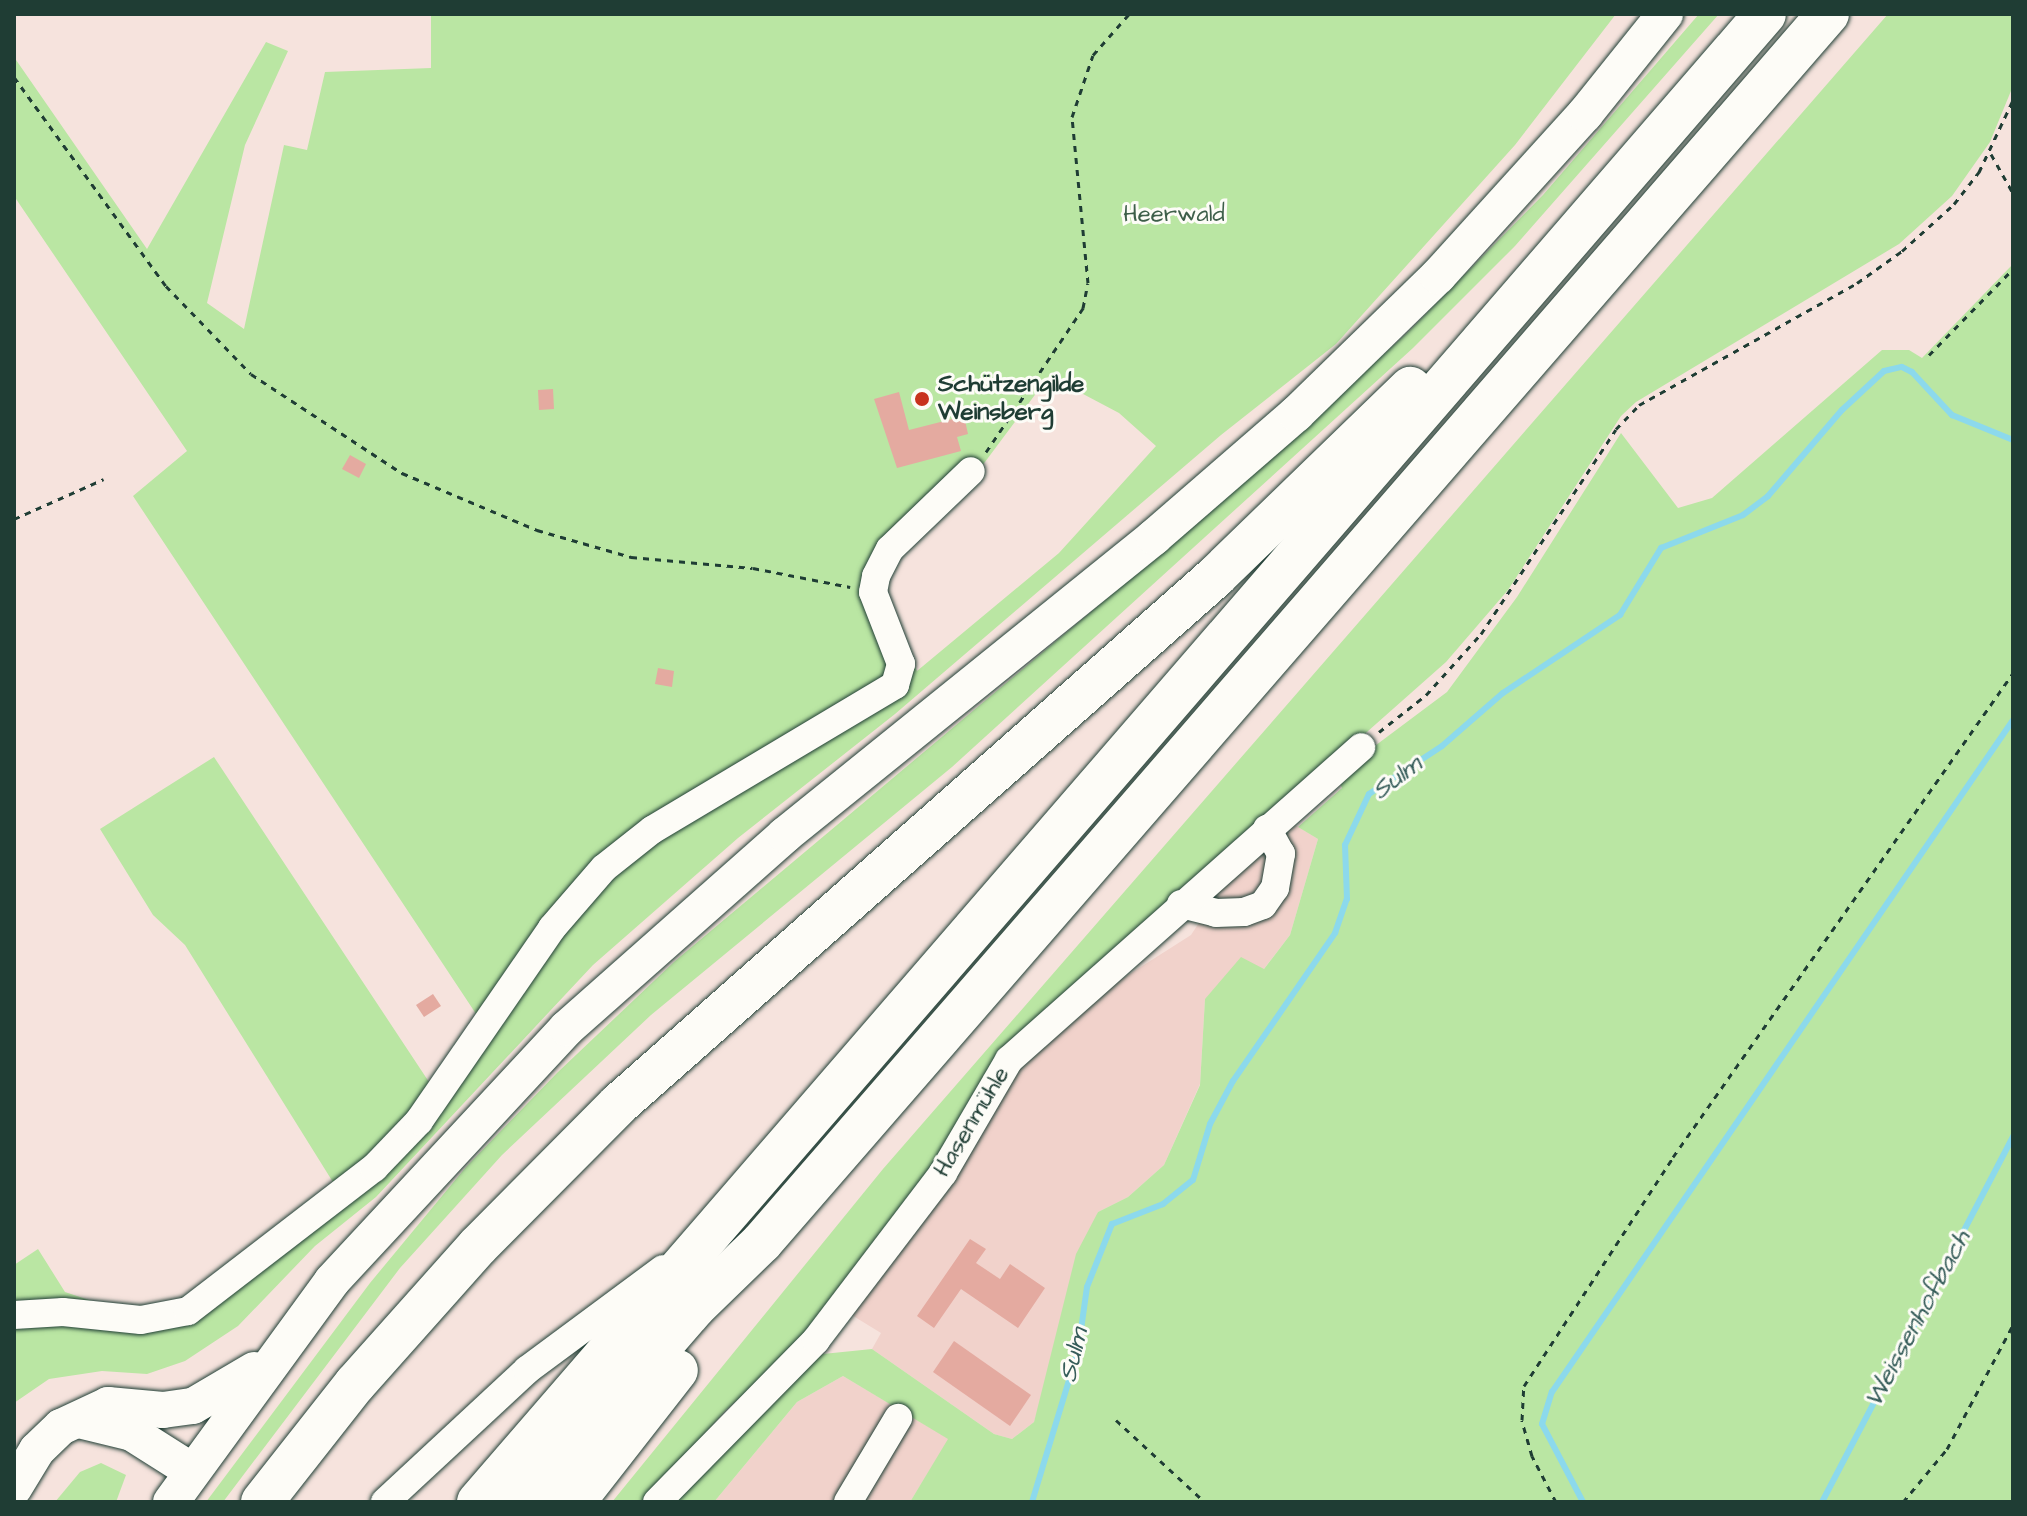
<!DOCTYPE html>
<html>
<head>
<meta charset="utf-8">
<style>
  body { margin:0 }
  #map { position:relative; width:2027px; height:1516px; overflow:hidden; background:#f6e3dd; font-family:"Architects Daughter",sans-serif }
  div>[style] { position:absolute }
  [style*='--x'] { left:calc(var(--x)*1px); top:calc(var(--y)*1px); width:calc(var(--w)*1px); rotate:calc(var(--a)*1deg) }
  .built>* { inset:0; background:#f1d2cb }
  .green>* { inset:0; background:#bae6a3 }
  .stream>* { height:6px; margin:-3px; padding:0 3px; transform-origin:3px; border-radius:3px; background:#8cd9ec }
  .building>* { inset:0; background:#e4aaa0 }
  .path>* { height:3px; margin-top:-1.5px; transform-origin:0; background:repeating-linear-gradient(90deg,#1f3d34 0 6px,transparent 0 12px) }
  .roads { filter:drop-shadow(0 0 2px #1f3d34) drop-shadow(0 0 2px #1f3d34) }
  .minor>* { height:28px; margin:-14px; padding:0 14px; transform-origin:14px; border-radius:14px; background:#fdfcf7 }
  .major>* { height:36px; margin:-18px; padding:0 18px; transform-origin:18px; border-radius:18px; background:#fdfcf7 }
  .highway>* { height:42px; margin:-21px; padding:0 21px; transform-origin:21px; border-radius:21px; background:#fdfcf7 }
  .dots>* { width:22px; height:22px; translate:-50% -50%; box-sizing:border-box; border:4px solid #fdfcf7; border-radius:50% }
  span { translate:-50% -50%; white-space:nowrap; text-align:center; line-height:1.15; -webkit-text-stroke:6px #fdfcf7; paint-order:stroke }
  .park-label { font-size:24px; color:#3e5f4a }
  .poi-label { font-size:24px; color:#1f3d34; font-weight:700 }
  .left { translate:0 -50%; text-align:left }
  .street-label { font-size:24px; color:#1f3d34 }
  .water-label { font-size:26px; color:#355c59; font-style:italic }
  .frame { position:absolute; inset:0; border:16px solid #1f3d34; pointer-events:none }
</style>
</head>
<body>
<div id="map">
  <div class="built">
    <div style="clip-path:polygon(1287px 820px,1318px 839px,1290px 935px,1263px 970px,1205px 999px,1200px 1084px,1164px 1165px,1128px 1197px,1098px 1212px,1034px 1422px,1012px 1439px,994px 1434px,872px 1349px,881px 1333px,850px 1314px,1022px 1059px,1103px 991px,1191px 935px,1225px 883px)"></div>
    <div style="clip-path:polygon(843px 1376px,949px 1439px,910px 1502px,714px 1502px,797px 1402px)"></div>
  </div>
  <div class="green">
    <div style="clip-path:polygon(evenodd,431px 14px,1616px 14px,1515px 145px,1336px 344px,1221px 435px,895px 714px,738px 838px,593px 965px,376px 1197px,315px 1246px,238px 1326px,185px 1361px,147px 1374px,102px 1371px,49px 1379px,14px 1403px,14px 1265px,38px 1249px,65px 1292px,98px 1303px,142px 1308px,181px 1304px,336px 1187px,185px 945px,153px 915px,100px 829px,214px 757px,431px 1085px,490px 1035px,133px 496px,187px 451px,14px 196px,14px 57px,147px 249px,266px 42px,288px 51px,245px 145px,207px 303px,244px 329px,284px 145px,307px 150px,325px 72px,431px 68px,431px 14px,1049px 376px,1119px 413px,1156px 446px,1059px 553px,917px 671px,887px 606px,885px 575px,985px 462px,1049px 376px)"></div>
    <div style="clip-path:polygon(1699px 14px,1719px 14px,1515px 246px,1413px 348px,952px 767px,651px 1015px,502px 1155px,400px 1268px,223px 1502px,206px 1502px,370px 1283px,466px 1167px,557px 1073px,675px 961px,1223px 501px,1408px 332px,1543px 195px)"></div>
    <div style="clip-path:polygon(1888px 14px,2013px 14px,2013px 86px,1990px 142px,1952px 196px,1899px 244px,1636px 402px,1621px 416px,1508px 590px,1446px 662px,1097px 971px,813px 1333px,725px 1411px,644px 1502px,612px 1502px,883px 1169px)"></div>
    <div style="clip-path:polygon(2013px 264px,2013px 1502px,910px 1502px,948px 1439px,843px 1376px,797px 1402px,714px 1502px,671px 1502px,773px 1392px,823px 1354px,872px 1349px,994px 1434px,1012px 1439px,1034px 1422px,1076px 1254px,1098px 1212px,1128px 1197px,1164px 1165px,1200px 1085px,1205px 999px,1241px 957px,1264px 969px,1290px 935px,1318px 839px,1298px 827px,1342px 788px,1336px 775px,1447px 692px,1517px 597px,1621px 433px,1678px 508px,1712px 498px,1882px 350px,1909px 350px,1922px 358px)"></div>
    <div style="clip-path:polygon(101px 1463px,126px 1475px,116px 1502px,55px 1502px,80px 1472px)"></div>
  </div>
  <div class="stream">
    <div style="--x:1032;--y:1502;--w:158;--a:-73.1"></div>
    <div style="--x:1078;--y:1351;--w:65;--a:-82"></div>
    <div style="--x:1087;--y:1287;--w:68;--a:-68.4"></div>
    <div style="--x:1112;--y:1224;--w:55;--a:-21.4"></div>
    <div style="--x:1163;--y:1204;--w:38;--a:-39"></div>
    <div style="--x:1193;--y:1180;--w:59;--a:-73.1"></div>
    <div style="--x:1210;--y:1124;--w:49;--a:-61.9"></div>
    <div style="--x:1233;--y:1081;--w:180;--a:-55.4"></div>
    <div style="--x:1335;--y:933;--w:36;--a:-71"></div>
    <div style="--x:1347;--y:899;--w:54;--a:-92.1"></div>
    <div style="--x:1345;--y:845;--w:56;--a:-64.8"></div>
    <div style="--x:1369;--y:794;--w:87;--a:-33.3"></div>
    <div style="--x:1442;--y:746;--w:81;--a:-41"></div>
    <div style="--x:1503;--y:693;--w:141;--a:-33.7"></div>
    <div style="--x:1620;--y:615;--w:79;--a:-58.5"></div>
    <div style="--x:1661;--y:548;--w:88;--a:-21.9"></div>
    <div style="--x:1743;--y:515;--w:31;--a:-37"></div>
    <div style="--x:1768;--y:496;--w:113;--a:-49.3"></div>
    <div style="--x:1842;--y:410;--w:57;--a:-42.9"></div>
    <div style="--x:1884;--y:371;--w:18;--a:-13"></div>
    <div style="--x:1902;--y:367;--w:11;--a:27"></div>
    <div style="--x:1912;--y:372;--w:59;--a:47.1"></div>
    <div style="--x:1952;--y:415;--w:66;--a:22.3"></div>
    <div style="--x:1583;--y:1502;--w:88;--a:-117.7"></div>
    <div style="--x:1542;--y:1424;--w:34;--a:-73"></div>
    <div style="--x:1552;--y:1392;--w:815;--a:-55.55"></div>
    <div style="--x:1822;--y:1502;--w:413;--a:-62.4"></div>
  </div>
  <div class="building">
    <div style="clip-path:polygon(553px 389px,554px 409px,539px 410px,538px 390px)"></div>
    <div style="clip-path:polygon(899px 392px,909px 430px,964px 416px,968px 434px,957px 437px,961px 451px,897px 468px,874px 399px)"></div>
    <div style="clip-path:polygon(350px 455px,366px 464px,359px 478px,342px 469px)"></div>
    <div style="clip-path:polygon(658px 668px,674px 671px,672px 687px,655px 684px)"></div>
    <div style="clip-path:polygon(433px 994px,441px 1006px,424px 1017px,416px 1005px)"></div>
    <div style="clip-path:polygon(970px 1239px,986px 1249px,976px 1263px,1000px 1279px,1010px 1264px,1045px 1288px,1018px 1328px,961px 1289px,934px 1328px,917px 1316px)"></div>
    <div style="clip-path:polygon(954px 1341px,1031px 1395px,1010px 1426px,933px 1372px)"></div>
  </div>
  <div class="path">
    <div style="--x:14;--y:77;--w:258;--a:54"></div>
    <div style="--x:166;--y:286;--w:122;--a:46"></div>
    <div style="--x:251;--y:374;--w:181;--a:33.3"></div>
    <div style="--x:402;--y:473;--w:147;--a:22.9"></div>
    <div style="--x:537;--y:530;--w:98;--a:16"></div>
    <div style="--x:631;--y:557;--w:122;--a:5.2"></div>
    <div style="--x:753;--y:568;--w:99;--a:11.1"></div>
    <div style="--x:1991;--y:154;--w:45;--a:60.6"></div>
    <div style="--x:1929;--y:355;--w:120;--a:-45.7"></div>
    <div style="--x:986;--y:452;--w:174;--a:-56"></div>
    <div style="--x:1083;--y:308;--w:25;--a:-79"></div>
    <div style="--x:1088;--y:283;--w:167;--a:-95.5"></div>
    <div style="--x:1072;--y:117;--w:65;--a:-71.3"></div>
    <div style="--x:1093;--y:55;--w:55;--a:-48.7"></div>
    <div style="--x:14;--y:519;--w:98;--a:-24"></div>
    <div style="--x:1379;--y:732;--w:60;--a:-38.2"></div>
    <div style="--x:1426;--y:695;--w:82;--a:-48"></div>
    <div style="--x:1481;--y:634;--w:245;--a:-56.6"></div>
    <div style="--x:1616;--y:429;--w:33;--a:-46"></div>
    <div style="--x:1639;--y:405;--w:250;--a:-29.2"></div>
    <div style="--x:1857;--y:283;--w:55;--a:-35.4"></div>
    <div style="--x:1902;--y:251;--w:70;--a:-42.1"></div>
    <div style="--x:1954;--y:204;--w:41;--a:-52"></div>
    <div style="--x:1979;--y:172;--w:80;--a:-64.7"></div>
    <div style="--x:1116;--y:1420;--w:121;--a:42.7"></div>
    <div style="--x:1556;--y:1502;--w:52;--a:-117.6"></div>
    <div style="--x:1532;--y:1456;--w:37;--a:-106"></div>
    <div style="--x:1522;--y:1420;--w:34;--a:-87"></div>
    <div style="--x:1524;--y:1386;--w:273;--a:-56.9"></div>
    <div style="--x:1673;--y:1157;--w:591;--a:-54.91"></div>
    <div style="--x:1903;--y:1502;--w:69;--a:-50.3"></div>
    <div style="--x:1947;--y:1449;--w:140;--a:-62"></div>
  </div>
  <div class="roads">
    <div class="minor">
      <div style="--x:1181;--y:904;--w:36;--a:14"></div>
      <div style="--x:1216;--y:913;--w:28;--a:-2"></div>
      <div style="--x:1244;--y:912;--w:20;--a:-20"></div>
      <div style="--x:1263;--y:905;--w:21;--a:-55"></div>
      <div style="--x:1275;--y:888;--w:35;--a:-80"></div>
      <div style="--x:1281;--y:854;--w:29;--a:-119"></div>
      <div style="--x:14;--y:1315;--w:49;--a:-3.5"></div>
      <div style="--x:63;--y:1312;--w:78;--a:5.9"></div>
      <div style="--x:141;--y:1320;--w:48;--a:-10.8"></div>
      <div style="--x:188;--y:1311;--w:235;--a:-37.6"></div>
      <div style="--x:374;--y:1168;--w:65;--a:-46.2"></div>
      <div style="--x:419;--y:1121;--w:234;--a:-55.4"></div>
      <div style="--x:552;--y:928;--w:79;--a:-49.1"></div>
      <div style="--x:604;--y:868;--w:61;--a:-38.4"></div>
      <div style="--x:652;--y:830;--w:283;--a:-30.8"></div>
      <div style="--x:895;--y:685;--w:22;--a:-74"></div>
      <div style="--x:901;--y:664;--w:77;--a:-111.3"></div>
      <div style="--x:873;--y:592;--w:16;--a:-79"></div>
      <div style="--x:876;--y:576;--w:30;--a:-63"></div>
      <div style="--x:890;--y:549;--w:112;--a:-43.9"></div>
      <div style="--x:385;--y:1502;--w:194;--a:-42.9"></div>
      <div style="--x:527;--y:1370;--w:169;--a:-36.6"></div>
      <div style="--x:657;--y:1502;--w:227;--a:-45.5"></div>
      <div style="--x:816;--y:1340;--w:210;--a:-52.7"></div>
      <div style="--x:943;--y:1173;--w:131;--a:-59.7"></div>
      <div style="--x:1009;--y:1060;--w:471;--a:-41.6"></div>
      <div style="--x:848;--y:1502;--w:98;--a:-59.2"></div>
    </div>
    <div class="major">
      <div style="--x:79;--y:1420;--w:55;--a:13.8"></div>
      <div style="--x:132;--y:1433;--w:71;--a:32.3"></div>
      <div style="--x:14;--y:1488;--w:44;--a:-58.8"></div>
      <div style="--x:37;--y:1450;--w:33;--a:-44"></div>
      <div style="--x:61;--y:1427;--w:52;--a:-25.1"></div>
      <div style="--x:108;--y:1405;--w:55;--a:5.2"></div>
      <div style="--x:163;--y:1410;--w:30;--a:-8"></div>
      <div style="--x:193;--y:1406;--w:71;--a:-30.5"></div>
      <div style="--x:171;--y:1502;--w:273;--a:-53.9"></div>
      <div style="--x:332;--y:1281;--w:345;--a:-47.1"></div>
      <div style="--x:567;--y:1028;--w:291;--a:-41.5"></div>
      <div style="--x:785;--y:835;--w:474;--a:-38.9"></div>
      <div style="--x:1154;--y:537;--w:188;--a:-40.9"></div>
      <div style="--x:1296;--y:414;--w:198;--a:-44.2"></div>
      <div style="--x:1438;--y:276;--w:219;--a:-47.8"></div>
      <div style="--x:1585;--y:114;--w:128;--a:-51.3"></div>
    </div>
    <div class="highway">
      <div style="--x:262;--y:1502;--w:150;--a:-51.8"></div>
      <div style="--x:355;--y:1384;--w:185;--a:-48.3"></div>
      <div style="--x:478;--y:1246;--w:200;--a:-45.2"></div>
      <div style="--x:619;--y:1104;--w:796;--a:-41.48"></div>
      <div style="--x:1215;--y:577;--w:272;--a:-44.1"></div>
      <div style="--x:478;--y:1502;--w:1967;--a:-49.14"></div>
      <div style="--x:526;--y:1502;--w:258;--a:-49.1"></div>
      <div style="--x:695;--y:1307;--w:93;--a:-44.1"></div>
      <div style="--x:762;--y:1242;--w:1626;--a:-49.04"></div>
      <div style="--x:574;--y:1502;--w:167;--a:-52"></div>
    </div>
  </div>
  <div class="dots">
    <div style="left:922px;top:399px;background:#c8321e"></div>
  </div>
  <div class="park-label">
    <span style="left:1174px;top:215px">Heerwald</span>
  </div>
  <div class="poi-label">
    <span class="left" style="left:938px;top:399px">Schützengilde<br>Weinsberg</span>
  </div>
  <div class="street-label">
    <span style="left:972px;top:1122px;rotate:-59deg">Hasenmühle</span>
  </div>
  <div class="water-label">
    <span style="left:1397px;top:778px;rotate:-37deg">Sulm</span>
    <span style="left:1918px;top:1319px;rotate:-62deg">Weissenhofbach</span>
    <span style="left:1074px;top:1355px;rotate:-77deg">Sulm</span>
  </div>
  <div class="frame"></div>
</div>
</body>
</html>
